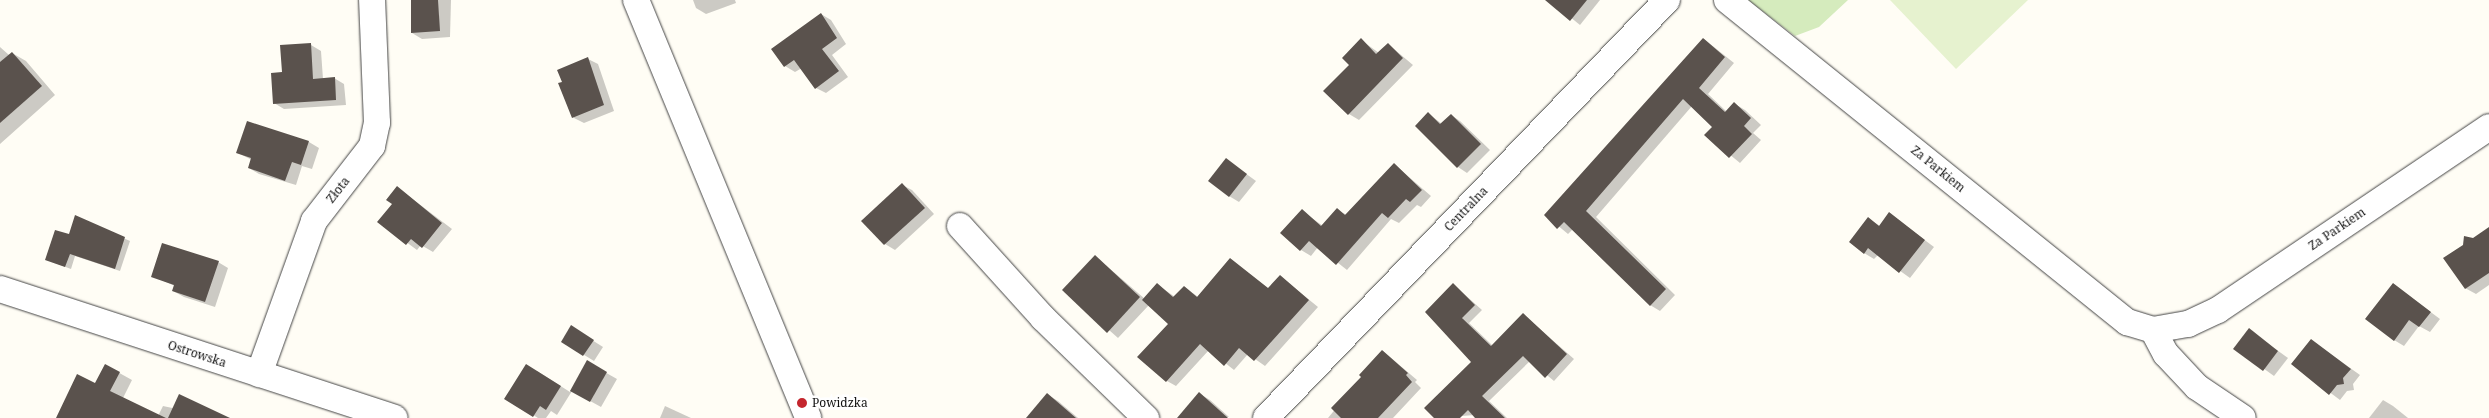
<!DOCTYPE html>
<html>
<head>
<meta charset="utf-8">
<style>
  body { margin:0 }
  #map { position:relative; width:2489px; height:418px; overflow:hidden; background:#fffdf5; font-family:"Noto Serif",serif }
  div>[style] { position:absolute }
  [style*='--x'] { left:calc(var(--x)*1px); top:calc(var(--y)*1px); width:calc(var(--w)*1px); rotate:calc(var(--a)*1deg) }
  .green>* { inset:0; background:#d5ebbd }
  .pitch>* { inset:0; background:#e6f2cf }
  .shadow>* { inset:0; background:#0003 }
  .building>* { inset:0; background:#5a524d }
  .roads { filter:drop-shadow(0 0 1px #444) drop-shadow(0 0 1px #444) }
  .minor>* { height:26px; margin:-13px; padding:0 13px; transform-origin:13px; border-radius:13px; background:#fff }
  .dots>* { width:14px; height:14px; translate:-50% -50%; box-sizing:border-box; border:2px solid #fff; border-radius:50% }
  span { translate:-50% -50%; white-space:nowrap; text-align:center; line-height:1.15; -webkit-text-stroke:5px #fff; paint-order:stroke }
  .street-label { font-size:12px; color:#111 }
  .poi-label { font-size:12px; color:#111 }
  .left { translate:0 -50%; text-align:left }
</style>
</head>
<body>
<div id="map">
  <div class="green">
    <div style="clip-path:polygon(1748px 0,1848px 0,1819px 27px,1795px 36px)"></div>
  </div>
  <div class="pitch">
    <div style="clip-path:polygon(1890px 0,2028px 0,1956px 69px)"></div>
  </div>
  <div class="shadow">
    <div style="clip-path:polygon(411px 0,451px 0,450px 37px,422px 39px,412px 33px)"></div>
    <div style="clip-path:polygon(693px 0,735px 0,736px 3px,706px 14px,696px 8px)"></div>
    <div style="clip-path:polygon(1549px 0,1600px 0,1580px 25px)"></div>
    <div style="clip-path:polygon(821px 14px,831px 20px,846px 44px,832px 55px,848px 77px,826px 93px,816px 88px,802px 68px,795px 72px,785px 66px)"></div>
    <div style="clip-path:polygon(1704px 39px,1734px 63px,1708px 94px,1727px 112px,1735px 104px,1745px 110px,1761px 125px,1753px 133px,1761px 140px,1740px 163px,1706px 135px,1714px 127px,1692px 106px,1596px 217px,1675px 295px,1660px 311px,1650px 305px,1573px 229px,1568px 234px,1545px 215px)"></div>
    <div style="clip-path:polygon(1361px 40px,1379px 53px,1388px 44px,1413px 65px,1359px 120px,1349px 114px,1351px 65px)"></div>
    <div style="clip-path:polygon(311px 45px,321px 51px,323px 79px,334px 78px,344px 84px,346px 105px,284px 109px,274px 103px,283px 73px)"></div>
    <div style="clip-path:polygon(0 47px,9px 55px,12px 53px,26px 61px,55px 95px,0 144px)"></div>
    <div style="clip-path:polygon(588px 59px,598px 64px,614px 111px,584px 123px,574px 118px,560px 84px)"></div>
    <div style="clip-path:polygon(1429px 114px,1442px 124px,1451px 115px,1460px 121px,1490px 150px,1467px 173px,1458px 167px,1417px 126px)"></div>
    <div style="clip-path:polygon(309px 142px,319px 148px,312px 169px,302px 166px,296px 185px,259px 174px,249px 168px,252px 160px,238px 153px)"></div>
    <div style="clip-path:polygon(1227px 160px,1256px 181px,1239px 202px,1229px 196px)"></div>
    <div style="clip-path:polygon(1395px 165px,1431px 196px,1421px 207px,1417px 205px,1399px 223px,1391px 219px,1347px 270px,1318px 247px,1311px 256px,1301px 250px,1302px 211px,1323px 226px,1337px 210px,1347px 215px)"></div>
    <div style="clip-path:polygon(902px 185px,912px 190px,934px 214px,895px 250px,885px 244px,863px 221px)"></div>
    <div style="clip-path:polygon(398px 188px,452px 229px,433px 252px,421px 245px,417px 250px,379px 222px,394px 204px)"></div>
    <div style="clip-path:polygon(1890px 214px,1934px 247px,1910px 278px,1878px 255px,1874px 259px,1864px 253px,1869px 219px,1880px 226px)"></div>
    <div style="clip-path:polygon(76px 217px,130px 241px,120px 271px,75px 256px,71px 269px,47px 260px,70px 236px)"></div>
    <div style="clip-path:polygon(2489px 229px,2489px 285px,2476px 294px,2465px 288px,2473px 239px)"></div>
    <div style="clip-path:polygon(1095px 256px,1145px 299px,1158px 285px,1175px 297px,1185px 287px,1198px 297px,1230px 259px,1269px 289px,1280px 276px,1318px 307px,1265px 366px,1248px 354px,1234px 370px,1209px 350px,1176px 386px,1167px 381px,1170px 323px,1149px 305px,1118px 338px,1064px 290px)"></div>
    <div style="clip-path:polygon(218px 262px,228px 268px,215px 307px,184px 297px,173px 291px,175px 286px,152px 276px)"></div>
    <div style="clip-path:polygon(2393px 284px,2440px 319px,2430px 332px,2419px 326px,2404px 346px,2394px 340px)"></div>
    <div style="clip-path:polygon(1454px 285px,1482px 310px,1469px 323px,1493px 346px,1523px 314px,1574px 359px,1554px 381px,1530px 361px,1489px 401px,1507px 418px,1475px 415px,1436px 418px,1473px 362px)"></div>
    <div style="clip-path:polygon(2249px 330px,2288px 358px,2274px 376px,2235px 348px)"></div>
    <div style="clip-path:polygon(581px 333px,603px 347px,594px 361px,563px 342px)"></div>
    <div style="clip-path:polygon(2311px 340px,2360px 375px,2353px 384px,2354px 390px,2347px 391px,2340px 400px,2292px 364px)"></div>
    <div style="clip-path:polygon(1383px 351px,1417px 380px,1415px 382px,1421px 388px,1393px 418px,1328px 418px)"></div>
    <div style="clip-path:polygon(587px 362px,617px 379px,601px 407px,572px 391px,557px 415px,551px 411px,546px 418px,538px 418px,506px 398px,537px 371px,570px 392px)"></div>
    <div style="clip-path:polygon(105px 365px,132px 380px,123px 398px,158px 416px,163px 406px,219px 418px,58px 418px,95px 384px)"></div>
    <div style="clip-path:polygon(1200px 394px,1210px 400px,1229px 417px,1181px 418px)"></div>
    <div style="clip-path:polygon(1048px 395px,1058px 401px,1078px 418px,1030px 418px)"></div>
    <div style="clip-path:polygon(2383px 400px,2393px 406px,2408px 418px,2369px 418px)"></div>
    <div style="clip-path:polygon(665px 406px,691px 418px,660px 418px)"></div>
  </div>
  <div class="building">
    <div style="clip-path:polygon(411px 0,438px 0,440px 31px,411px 33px)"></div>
    <div style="clip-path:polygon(1545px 0,1587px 0,1570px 21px)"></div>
    <div style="clip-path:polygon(821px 13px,837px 38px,822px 49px,839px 71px,815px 89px,794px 60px,784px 67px,771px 49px)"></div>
    <div style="clip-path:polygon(1361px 38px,1376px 54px,1388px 43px,1403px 58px,1348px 115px,1323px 91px,1349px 65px,1342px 58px)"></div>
    <div style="clip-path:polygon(1703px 38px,1725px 57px,1699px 88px,1725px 112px,1734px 102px,1751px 118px,1744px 126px,1752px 134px,1729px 158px,1704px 135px,1712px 127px,1683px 99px,1586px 211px,1666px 289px,1650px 306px,1564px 222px,1557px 229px,1544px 215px)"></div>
    <div style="clip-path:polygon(311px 43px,313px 79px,335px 77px,336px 100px,273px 104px,271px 73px,282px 72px,280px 45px)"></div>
    <div style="clip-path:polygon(12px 52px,42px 86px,0 123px,0 62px)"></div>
    <div style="clip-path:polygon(588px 57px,604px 105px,572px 118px,558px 83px,562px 82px,557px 70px)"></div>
    <div style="clip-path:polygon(1428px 112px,1440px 124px,1451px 114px,1481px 144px,1457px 168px,1415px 126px)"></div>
    <div style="clip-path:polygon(247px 121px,309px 141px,301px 165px,292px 162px,285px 181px,248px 168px,251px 158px,236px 153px)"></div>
    <div style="clip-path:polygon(1226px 158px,1247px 174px,1229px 197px,1208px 181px)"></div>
    <div style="clip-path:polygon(1394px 163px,1422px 190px,1410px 202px,1406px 199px,1388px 218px,1382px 213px,1336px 265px,1309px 241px,1300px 251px,1280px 233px,1302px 209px,1321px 226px,1337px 208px,1345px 215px)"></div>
    <div style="clip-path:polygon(902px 183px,925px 208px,884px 245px,861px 221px)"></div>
    <div style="clip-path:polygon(397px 186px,442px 223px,422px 248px,411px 239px,406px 245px,377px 222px,392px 204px,386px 200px)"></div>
    <div style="clip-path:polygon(1889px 212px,1925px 240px,1899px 273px,1868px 248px,1864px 254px,1849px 242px,1868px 217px,1879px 226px)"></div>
    <div style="clip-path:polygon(75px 215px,125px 237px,115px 269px,70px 254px,65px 267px,45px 260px,55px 230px,69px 234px)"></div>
    <div style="clip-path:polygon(2489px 227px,2489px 273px,2465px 289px,2443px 258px,2463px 245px,2464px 236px,2473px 238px)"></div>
    <div style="clip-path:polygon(162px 243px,219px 261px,205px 302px,172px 291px,174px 285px,151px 277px)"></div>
    <div style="clip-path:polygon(1095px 255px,1140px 297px,1107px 333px,1062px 290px)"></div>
    <div style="clip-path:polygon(1230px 258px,1268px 288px,1280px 275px,1309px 300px,1254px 361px,1239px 348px,1224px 366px,1200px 344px,1166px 382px,1137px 357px,1168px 324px,1142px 300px,1157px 283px,1173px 297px,1184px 286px,1197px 297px)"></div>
    <div style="clip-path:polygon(1453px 283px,1475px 305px,1462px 318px,1491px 346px,1523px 313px,1567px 354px,1545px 378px,1523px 356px,1482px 396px,1505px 418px,1475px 418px,1468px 410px,1460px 418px,1434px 418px,1424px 408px,1471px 362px,1425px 312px)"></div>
    <div style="clip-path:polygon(2393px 283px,2431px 312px,2419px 327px,2409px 320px,2394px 341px,2365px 319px)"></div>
    <div style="clip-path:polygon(571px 325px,594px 340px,583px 356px,561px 342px)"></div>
    <div style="clip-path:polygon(2249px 328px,2278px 351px,2263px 371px,2233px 349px)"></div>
    <div style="clip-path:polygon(2311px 339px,2351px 369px,2343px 378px,2344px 384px,2337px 385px,2329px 395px,2291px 364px)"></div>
    <div style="clip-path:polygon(1382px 350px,1408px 373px,1406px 375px,1412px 382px,1378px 418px,1341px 418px,1331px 408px,1361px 377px,1359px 375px)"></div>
    <div style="clip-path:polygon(587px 360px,607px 372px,590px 402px,570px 391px)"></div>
    <div style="clip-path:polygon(105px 364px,120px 372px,110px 391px,166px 418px,56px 418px,77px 374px,95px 383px)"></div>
    <div style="clip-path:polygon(526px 364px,561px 386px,546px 410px,540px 406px,533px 417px,504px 399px)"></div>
    <div style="clip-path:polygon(1199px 392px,1228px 418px,1177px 418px)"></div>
    <div style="clip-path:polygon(1047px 393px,1076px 418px,1026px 418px)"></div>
    <div style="clip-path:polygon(179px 394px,230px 418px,168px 418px)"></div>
  </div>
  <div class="roads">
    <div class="minor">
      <div style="--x:636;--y:0;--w:452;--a:67.6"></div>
      <div style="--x:1727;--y:0;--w:514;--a:38.83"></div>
      <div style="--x:2127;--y:322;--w:27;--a:17"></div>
      <div style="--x:2153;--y:330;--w:36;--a:-10"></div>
      <div style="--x:2188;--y:324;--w:33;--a:-25"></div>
      <div style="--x:2218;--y:310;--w:327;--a:-34"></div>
      <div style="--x:960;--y:226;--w:124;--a:47.9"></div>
      <div style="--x:1043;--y:318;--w:144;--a:44.2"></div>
      <div style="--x:0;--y:289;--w:415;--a:18.1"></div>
      <div style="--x:2153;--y:330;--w:27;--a:62"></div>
      <div style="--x:2166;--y:354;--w:45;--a:46.8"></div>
      <div style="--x:2197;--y:387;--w:55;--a:34"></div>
      <div style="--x:259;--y:374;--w:163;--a:-70.2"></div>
      <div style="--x:314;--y:221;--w:95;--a:-52.3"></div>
      <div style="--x:372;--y:146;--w:24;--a:-78"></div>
      <div style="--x:377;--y:123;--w:123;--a:-92.3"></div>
      <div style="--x:1266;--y:418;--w:579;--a:-46.19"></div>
    </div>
  </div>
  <div class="dots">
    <div style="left:802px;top:403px;background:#c4262e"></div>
  </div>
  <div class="street-label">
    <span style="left:1938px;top:169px;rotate:39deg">Za Parkiem</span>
    <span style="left:338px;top:190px;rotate:-52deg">Złota</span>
    <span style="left:1466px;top:209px;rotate:-46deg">Centralna</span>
    <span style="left:2337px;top:229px;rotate:-34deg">Za Parkiem</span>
    <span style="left:197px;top:354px;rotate:18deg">Ostrowska</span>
  </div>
  <div class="poi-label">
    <span class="left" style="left:812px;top:403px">Powidzka</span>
  </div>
</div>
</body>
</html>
